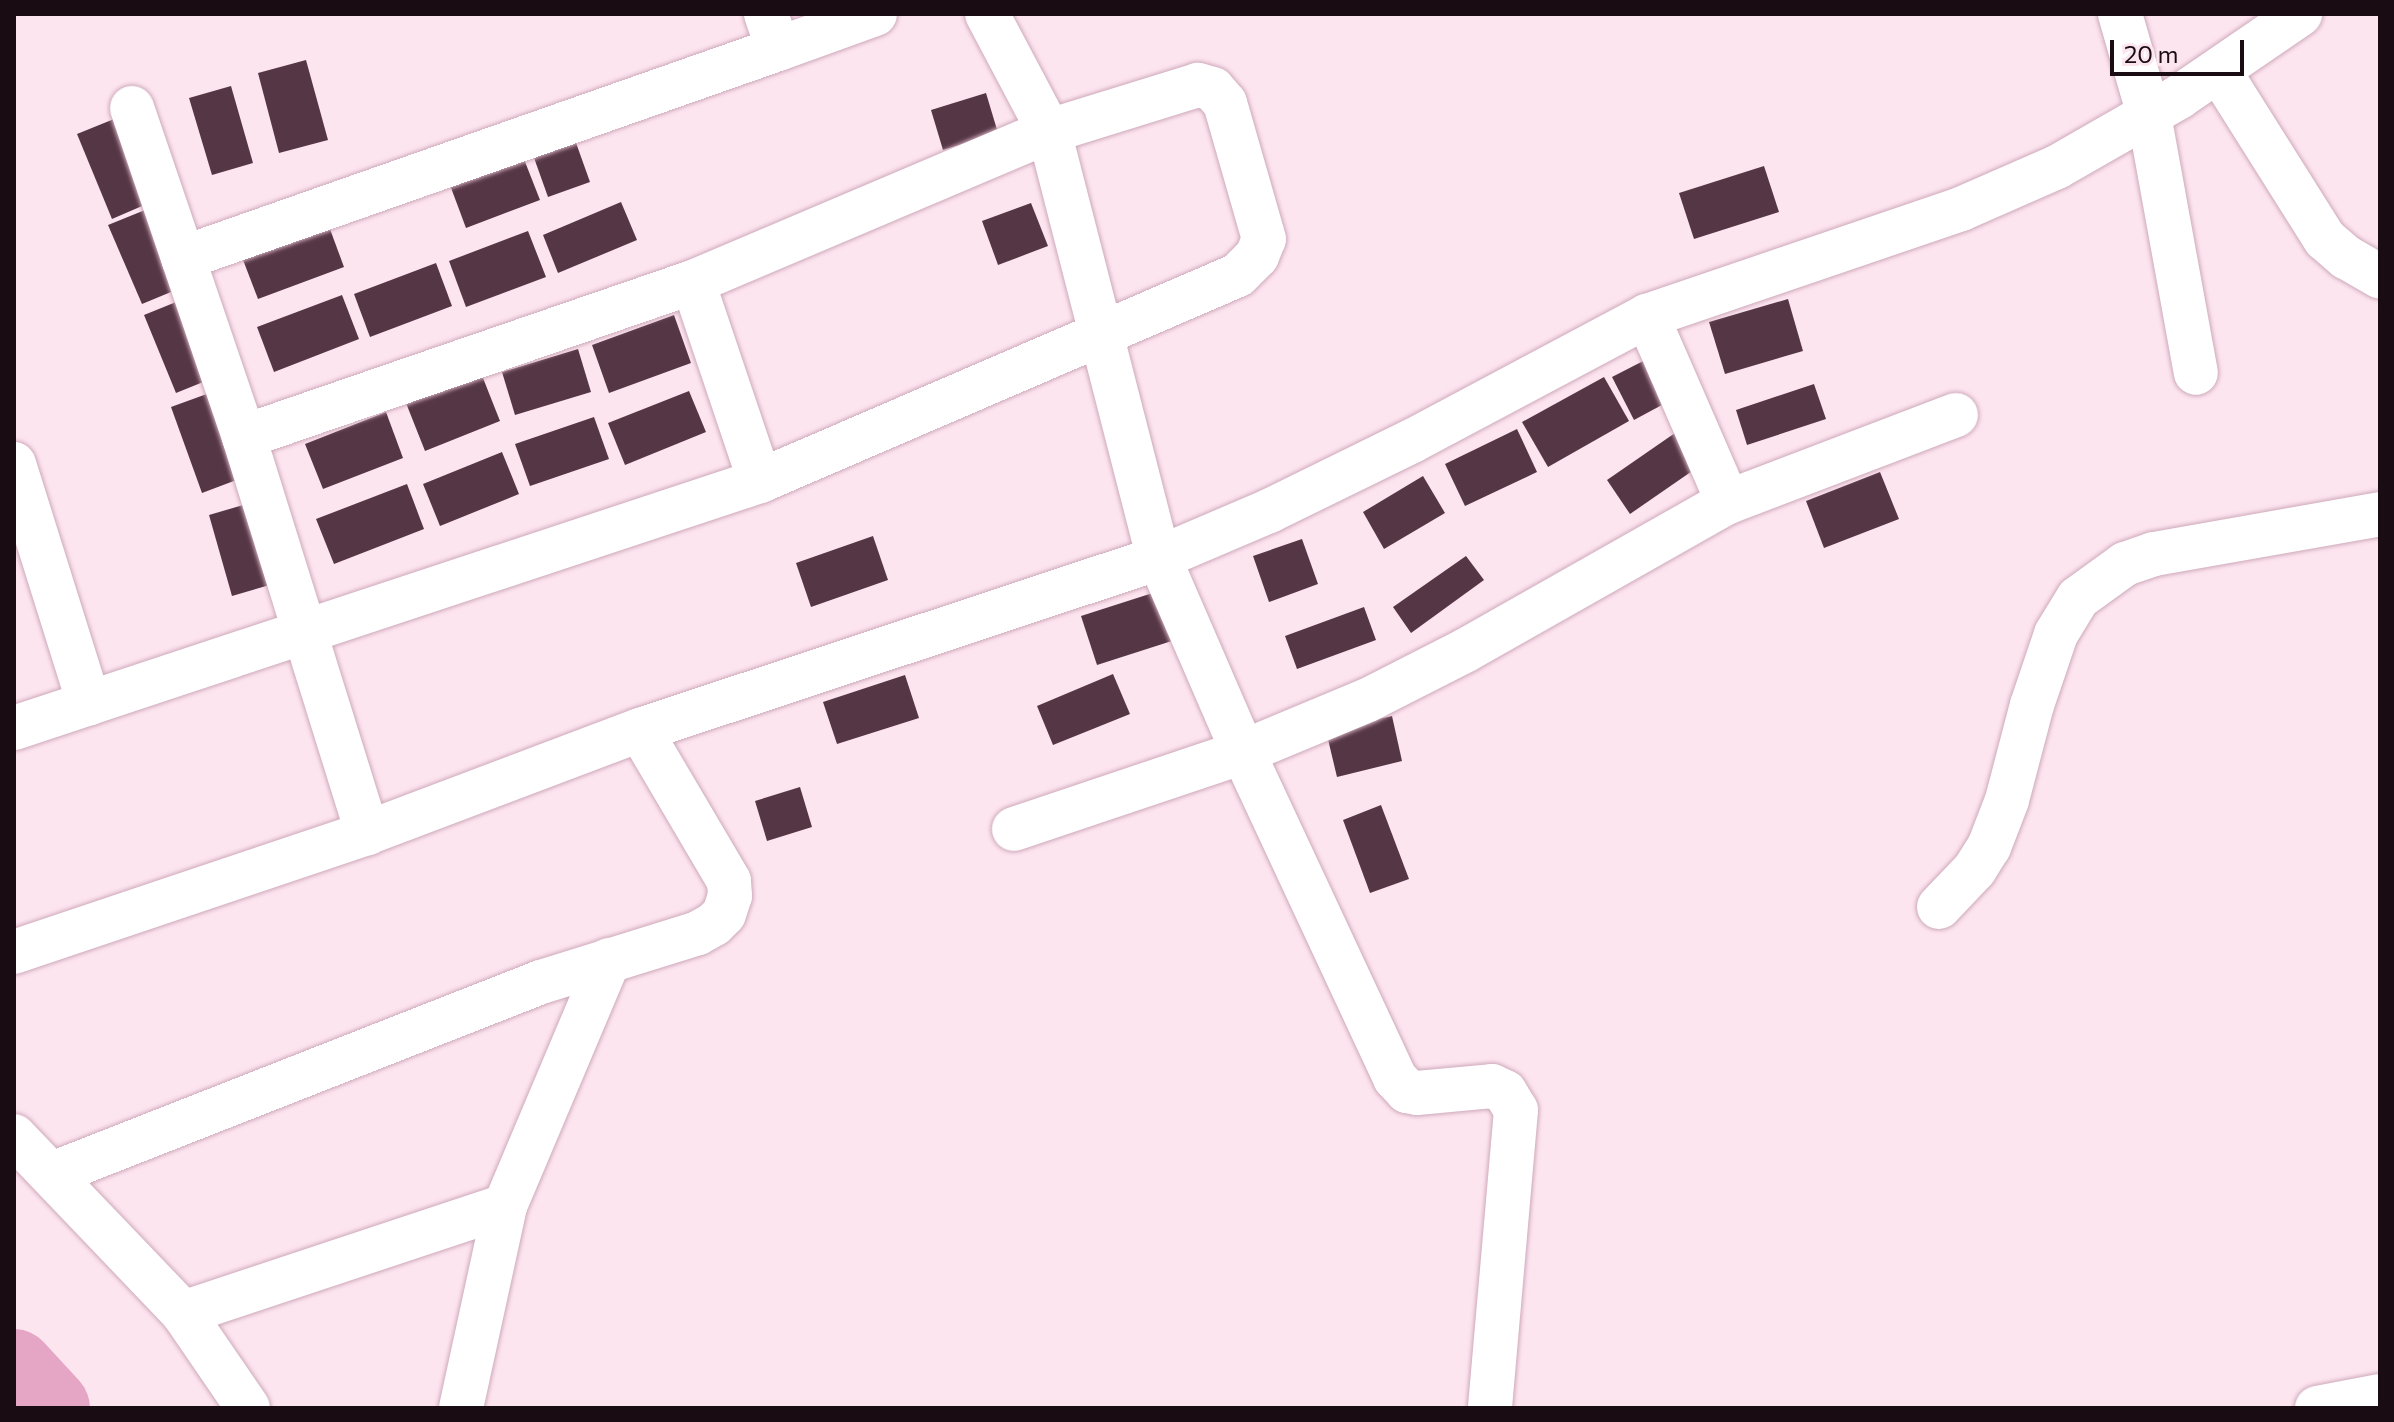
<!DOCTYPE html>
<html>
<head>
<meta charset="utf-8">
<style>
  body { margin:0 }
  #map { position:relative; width:2394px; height:1422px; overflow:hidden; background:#fde5f0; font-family:Commissioner,sans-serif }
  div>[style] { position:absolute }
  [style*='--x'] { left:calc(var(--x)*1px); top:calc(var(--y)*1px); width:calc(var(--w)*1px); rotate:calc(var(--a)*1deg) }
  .river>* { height:80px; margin:-40px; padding:0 40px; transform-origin:40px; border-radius:40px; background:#e4a6c4 }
  .building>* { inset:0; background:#553645 }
  .roads { filter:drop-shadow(0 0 2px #cea9ba) drop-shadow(0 0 2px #cea9ba) }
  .minor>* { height:44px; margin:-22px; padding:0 22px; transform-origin:22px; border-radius:22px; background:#fff }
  span { translate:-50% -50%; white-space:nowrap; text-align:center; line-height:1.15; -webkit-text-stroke:8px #fde5f0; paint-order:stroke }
  .frame { position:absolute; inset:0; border:16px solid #190c12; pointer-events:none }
  .scale { position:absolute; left:2110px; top:40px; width:134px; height:36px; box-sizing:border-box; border:4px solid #190c12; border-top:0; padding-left:10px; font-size:24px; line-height:28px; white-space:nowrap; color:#190c12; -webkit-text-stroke:6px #fde5f0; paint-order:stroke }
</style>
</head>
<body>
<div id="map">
  <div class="river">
    <div style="--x:14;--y:1369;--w:53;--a:47.3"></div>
  </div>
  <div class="building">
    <div style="clip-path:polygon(306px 60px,328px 140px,279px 153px,258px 73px)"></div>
    <div style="clip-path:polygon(231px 86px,253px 163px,212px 175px,189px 98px)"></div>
    <div style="clip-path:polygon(986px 93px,998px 133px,943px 150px,931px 110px)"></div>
    <div style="clip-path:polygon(114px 119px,149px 203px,112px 219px,77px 134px)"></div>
    <div style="clip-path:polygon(575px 140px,590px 182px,548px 197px,533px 155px)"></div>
    <div style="clip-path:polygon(520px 149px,540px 200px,466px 228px,447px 177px)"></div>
    <div style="clip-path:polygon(1764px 166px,1779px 212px,1694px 239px,1679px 193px)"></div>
    <div style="clip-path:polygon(621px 202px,637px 240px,558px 273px,543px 235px)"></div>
    <div style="clip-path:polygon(1031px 203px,1048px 246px,998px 265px,982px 221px)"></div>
    <div style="clip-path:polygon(150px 208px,183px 287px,142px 304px,108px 225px)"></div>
    <div style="clip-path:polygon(327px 221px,344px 267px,258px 299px,240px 252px)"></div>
    <div style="clip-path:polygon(528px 231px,546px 277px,466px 307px,449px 261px)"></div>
    <div style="clip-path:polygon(436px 263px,452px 306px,370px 337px,354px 294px)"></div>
    <div style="clip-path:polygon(342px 295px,359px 339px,274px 372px,257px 327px)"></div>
    <div style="clip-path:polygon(1788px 299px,1803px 351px,1725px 374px,1709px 322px)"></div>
    <div style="clip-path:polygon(181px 300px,213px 378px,176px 393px,144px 315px)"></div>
    <div style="clip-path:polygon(674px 315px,691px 363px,609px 393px,592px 345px)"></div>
    <div style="clip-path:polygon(578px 349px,591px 392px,515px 415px,502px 372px)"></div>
    <div style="clip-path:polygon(1651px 357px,1673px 399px,1634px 420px,1612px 377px)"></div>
    <div style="clip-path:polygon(481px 373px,500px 421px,425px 451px,406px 403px)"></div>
    <div style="clip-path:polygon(1604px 377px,1629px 421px,1548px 467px,1522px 422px)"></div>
    <div style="clip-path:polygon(1814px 384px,1826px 419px,1747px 445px,1736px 410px)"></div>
    <div style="clip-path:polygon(215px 391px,247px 476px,202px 493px,171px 407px)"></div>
    <div style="clip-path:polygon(689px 391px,706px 432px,625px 465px,608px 423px)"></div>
    <div style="clip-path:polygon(386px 412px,403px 458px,323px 489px,305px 444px)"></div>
    <div style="clip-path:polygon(594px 417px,609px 459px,530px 486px,515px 444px)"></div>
    <div style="clip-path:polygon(1517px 429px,1537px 472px,1465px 506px,1445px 464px)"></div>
    <div style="clip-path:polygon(1675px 433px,1698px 467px,1630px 514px,1607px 480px)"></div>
    <div style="clip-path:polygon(502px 452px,519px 494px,440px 526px,423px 484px)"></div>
    <div style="clip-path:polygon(1880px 472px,1899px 519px,1824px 548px,1806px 501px)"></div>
    <div style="clip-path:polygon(1423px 476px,1445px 513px,1384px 549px,1363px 512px)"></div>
    <div style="clip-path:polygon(407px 484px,424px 529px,334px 564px,316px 519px)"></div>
    <div style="clip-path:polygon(250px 503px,273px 584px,232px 596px,209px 515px)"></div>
    <div style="clip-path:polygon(873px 536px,888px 580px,811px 607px,796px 563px)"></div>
    <div style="clip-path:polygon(1302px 539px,1318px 584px,1269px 602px,1253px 556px)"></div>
    <div style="clip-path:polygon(1466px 556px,1484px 580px,1411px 633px,1393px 607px)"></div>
    <div style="clip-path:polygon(1162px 590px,1178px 639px,1097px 665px,1081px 616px)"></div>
    <div style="clip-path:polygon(1364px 607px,1376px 640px,1297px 669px,1285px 636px)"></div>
    <div style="clip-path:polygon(1113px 674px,1130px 714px,1053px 745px,1037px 706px)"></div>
    <div style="clip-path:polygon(905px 675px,919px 718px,837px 744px,823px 702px)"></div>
    <div style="clip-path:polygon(1392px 716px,1402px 761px,1337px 777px,1326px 731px)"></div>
    <div style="clip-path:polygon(800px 787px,812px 827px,767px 841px,755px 801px)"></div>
    <div style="clip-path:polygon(1381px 805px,1409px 879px,1370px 893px,1343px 820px)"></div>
  </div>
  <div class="roads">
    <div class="minor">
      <div style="--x:766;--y:14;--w:37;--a:71"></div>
      <div style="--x:778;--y:49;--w:103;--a:-19.8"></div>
      <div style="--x:987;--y:14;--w:132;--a:62.1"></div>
      <div style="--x:1049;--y:131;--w:441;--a:75.6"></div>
      <div style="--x:1159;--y:558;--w:211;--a:66.6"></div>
      <div style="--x:1243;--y:752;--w:360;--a:65"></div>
      <div style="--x:1395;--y:1078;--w:18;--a:47"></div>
      <div style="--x:1407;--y:1091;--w:10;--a:11"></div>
      <div style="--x:1417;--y:1093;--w:75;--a:-5.3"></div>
      <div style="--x:1492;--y:1086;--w:14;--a:25"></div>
      <div style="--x:1505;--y:1092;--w:21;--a:59"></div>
      <div style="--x:1516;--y:1110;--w:299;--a:95"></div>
      <div style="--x:2120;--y:14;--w:105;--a:74"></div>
      <div style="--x:2149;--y:115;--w:262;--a:79.7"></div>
      <div style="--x:2219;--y:71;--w:199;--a:57.8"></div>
      <div style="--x:2325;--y:239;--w:28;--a:41"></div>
      <div style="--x:2346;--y:257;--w:39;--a:30"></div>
      <div style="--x:132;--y:108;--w:348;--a:71.2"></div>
      <div style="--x:244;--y:437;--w:415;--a:72.7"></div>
      <div style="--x:183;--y:258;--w:631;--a:-19.35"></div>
      <div style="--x:693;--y:282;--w:210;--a:71.4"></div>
      <div style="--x:1647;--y:316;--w:203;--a:66.5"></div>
      <div style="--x:14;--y:464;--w:251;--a:72.6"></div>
      <div style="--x:14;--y:728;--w:786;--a:-18.32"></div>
      <div style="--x:760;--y:481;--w:520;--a:-23.31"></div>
      <div style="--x:1238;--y:275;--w:27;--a:-45"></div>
      <div style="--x:1257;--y:256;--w:18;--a:-68"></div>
      <div style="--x:1264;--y:239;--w:141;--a:-106"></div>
      <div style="--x:1225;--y:103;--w:18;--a:-131"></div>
      <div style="--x:1213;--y:89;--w:16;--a:-165"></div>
      <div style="--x:1198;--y:85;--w:156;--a:162.8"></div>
      <div style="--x:1049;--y:131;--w:387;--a:157"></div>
      <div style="--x:693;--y:282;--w:475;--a:161"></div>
      <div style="--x:1014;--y:829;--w:242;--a:-18.6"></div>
      <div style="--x:1243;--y:752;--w:135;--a:-22.6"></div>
      <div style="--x:1368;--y:700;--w:110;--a:-27"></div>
      <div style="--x:1466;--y:650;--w:301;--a:-29.5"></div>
      <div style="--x:1728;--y:502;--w:244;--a:-20.9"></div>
      <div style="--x:1939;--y:907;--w:52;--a:-46.5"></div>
      <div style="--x:1975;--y:869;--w:26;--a:-58"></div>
      <div style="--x:1989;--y:847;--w:50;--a:-69"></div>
      <div style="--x:2007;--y:800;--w:98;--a:-75.3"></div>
      <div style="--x:2032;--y:705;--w:75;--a:-71.3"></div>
      <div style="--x:2056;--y:634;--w:42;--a:-58.6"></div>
      <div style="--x:2078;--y:598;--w:58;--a:-35.9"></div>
      <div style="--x:2125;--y:564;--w:31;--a:-19"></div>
      <div style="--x:2154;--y:554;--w:230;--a:-10"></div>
      <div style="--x:14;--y:952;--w:373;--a:-18.6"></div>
      <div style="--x:367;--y:833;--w:292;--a:-20.7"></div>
      <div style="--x:640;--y:730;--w:547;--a:-18.34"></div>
      <div style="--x:1159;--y:558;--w:120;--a:-23.1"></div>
      <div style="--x:1269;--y:511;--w:159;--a:-26.1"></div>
      <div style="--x:1412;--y:441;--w:266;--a:-28"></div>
      <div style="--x:1647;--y:316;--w:332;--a:-18.8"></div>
      <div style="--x:1961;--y:209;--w:105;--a:-23.6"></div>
      <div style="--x:2057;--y:167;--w:141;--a:-29.8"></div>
      <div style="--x:2179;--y:97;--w:147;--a:-34.4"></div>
      <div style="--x:14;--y:1136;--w:245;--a:46.3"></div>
      <div style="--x:183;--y:1313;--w:115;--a:55.6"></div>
      <div style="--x:52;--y:1174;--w:525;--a:-21.44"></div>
      <div style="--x:541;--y:982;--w:164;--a:-17.3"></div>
      <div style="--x:698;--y:933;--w:18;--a:-29"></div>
      <div style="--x:714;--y:924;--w:14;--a:-45"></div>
      <div style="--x:724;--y:914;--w:19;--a:-72"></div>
      <div style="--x:730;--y:896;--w:15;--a:-94"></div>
      <div style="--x:729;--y:881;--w:175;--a:-120.5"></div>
      <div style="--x:183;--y:1313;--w:339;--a:-18.4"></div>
      <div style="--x:461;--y:1408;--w:207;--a:-77.7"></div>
      <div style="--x:505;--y:1206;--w:267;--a:-67.1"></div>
      <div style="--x:2317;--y:1408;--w:64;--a:-10.8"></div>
    </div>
  </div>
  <div class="frame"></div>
  <div class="scale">20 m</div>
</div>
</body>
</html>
